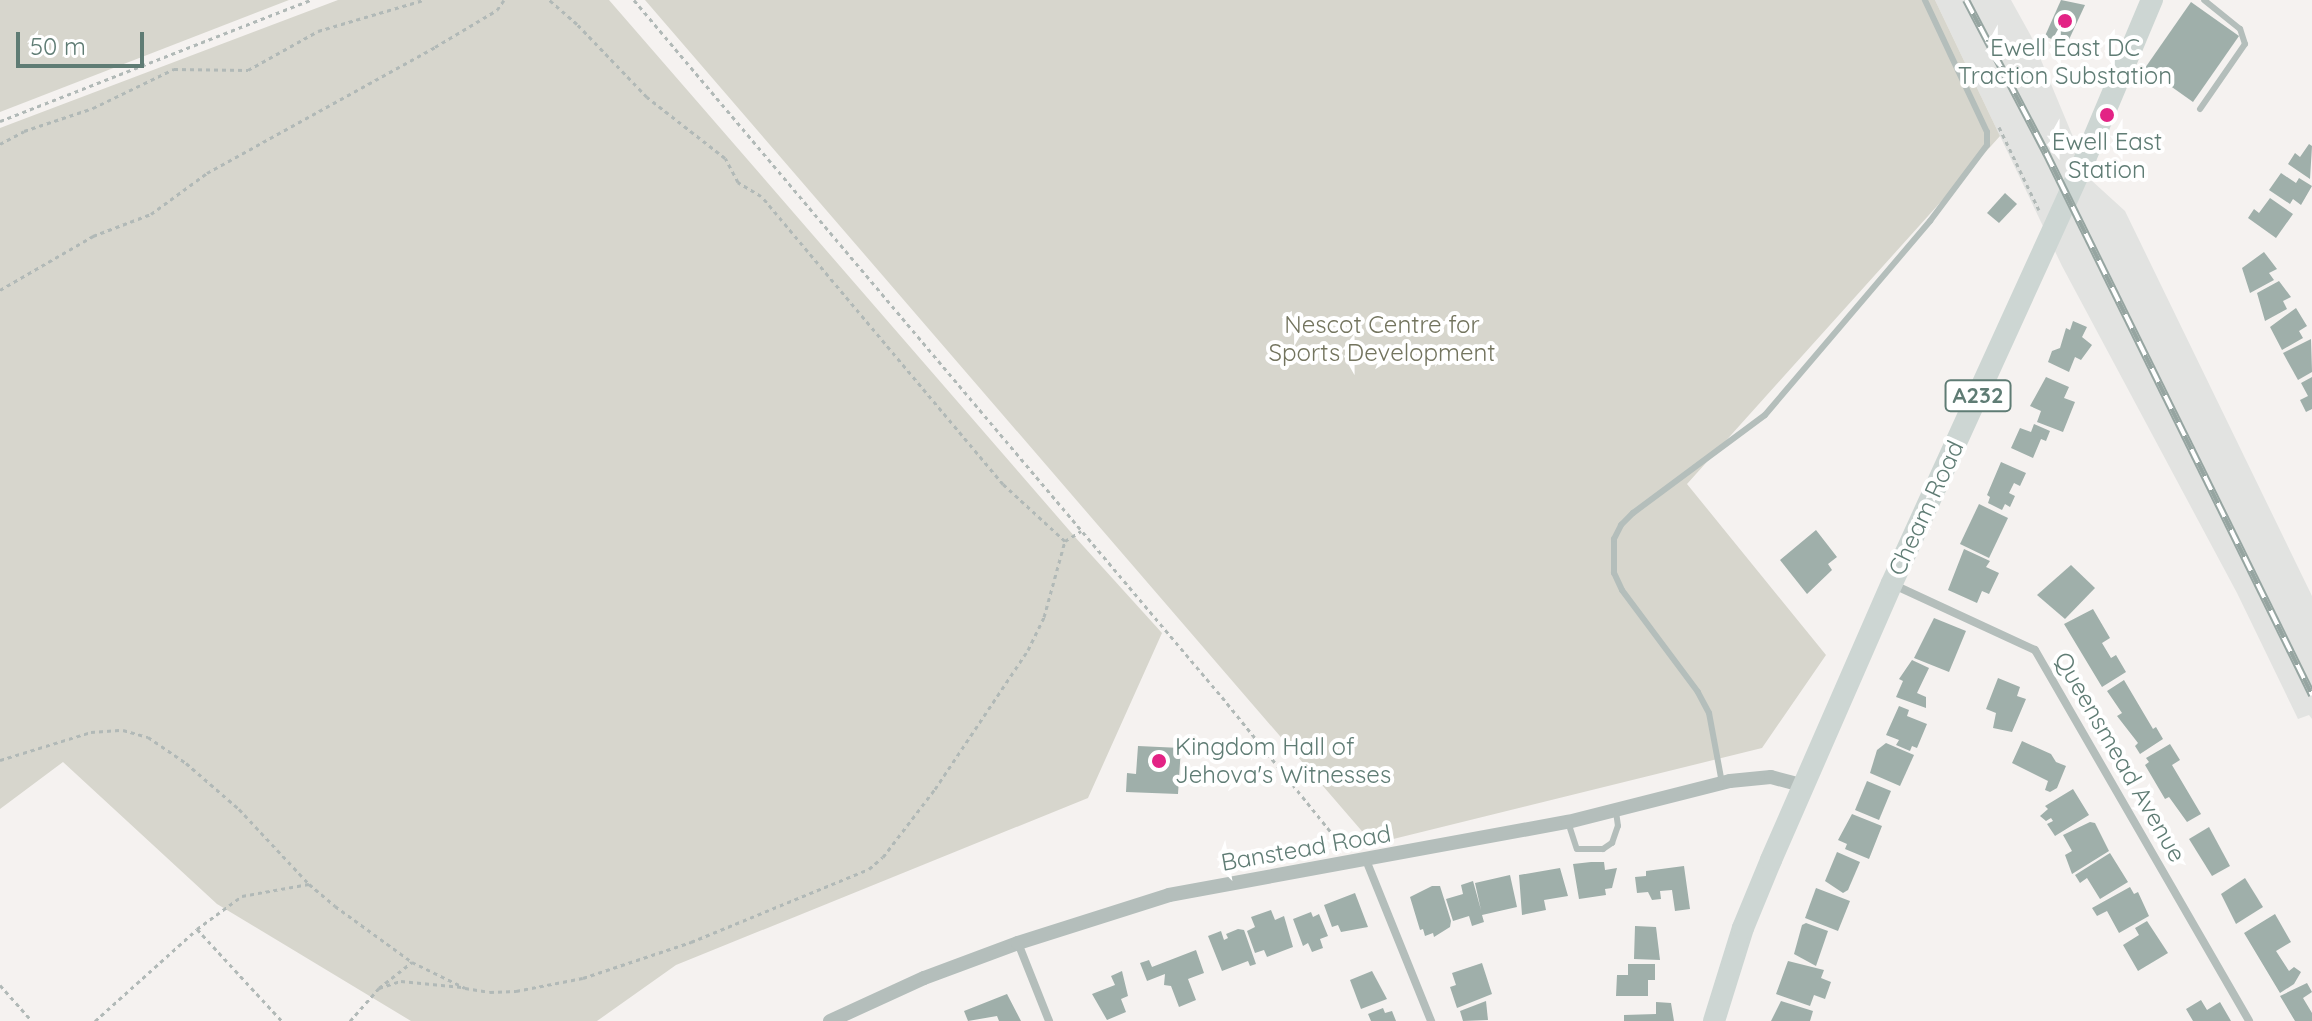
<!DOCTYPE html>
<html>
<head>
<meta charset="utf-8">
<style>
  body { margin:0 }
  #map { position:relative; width:2312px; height:1021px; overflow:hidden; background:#f5f2f0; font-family:Quicksand,sans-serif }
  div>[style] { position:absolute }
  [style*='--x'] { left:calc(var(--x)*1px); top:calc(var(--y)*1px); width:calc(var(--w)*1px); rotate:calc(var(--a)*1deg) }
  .built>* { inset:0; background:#e2e3e1 }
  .green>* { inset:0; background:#d7d6cd }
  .building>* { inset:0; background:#9fafaa }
  .path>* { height:3px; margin-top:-1.5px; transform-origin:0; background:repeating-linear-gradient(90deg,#b1b9b7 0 4px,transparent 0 8px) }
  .service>* { height:6px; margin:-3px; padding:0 3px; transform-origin:3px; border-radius:3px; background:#b4bebb }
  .minor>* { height:8px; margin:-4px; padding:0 4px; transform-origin:4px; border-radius:4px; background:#b4bebb }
  .tertiary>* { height:14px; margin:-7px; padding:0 7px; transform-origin:7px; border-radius:7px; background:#b4bebb }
  .trunk>* { height:22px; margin:-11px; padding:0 11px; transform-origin:11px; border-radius:11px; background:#cdd6d3 }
  .rail>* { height:8px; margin-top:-4px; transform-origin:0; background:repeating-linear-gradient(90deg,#fff 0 15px,#96a5a1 0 30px); box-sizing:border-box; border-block:2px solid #96a5a1 }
  .dots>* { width:22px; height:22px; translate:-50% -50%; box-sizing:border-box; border:4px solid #fff; border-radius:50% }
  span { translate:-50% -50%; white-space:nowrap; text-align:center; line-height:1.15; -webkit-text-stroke:8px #fff; paint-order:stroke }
  .shield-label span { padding:2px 6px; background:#fff; border:2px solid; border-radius:6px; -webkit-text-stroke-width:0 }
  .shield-label { font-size:22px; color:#5f7c74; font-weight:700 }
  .poi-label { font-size:24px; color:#5f7c74 }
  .left { translate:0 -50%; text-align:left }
  .park-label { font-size:24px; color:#73745e }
  .street-label { font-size:24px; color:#5f7c74 }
  .scale { position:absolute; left:16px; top:32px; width:128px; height:36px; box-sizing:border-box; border:4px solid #5f7c74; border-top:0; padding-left:10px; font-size:24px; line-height:28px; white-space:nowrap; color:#5f7c74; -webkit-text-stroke:6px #fff; paint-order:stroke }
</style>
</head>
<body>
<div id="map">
  <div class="built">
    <div style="clip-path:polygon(1935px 0,2011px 0,2031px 36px,2091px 180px,2125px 211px,2312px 596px,2312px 719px,2309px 715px,2298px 719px,2237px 593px,2062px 266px)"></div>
  </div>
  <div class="green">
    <div style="clip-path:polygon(0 0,289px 0,0 112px)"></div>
    <div style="clip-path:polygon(338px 0,609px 0,1075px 537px,1162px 633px,1088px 798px,676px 965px,597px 1021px,411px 1021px,217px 904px,63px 762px,0 809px,0 128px)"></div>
    <div style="clip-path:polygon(645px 0,1935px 0,2000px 136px,1687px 484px,1826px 655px,1762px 748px,1373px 844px)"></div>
  </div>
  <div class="building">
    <div style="clip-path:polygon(2061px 0,2085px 5px,2066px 46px,2045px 36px)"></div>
    <div style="clip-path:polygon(2191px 2px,2239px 36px,2193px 102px,2145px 68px)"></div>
    <div style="clip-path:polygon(2309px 144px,2312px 146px,2310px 179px,2288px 164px,2295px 153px,2300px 157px)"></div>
    <div style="clip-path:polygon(2281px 173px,2296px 183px,2299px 178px,2312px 186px,2301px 205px,2293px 199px,2290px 204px,2269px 190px)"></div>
    <div style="clip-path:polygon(2005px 193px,2017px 204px,1999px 223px,1987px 213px)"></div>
    <div style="clip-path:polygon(2270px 198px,2293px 214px,2276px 238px,2248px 218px,2254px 209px,2259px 213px)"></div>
    <div style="clip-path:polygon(2264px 252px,2277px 269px,2269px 273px,2274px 280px,2250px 293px,2242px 268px)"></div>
    <div style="clip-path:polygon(2279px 281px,2291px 297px,2283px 301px,2287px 309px,2265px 321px,2257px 293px)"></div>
    <div style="clip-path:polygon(2296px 308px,2307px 326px,2299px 331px,2303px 338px,2282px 350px,2270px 327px)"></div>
    <div style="clip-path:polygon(2073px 321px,2087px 327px,2082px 337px,2092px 345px,2081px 360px,2075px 357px,2069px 372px,2048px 362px,2052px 351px,2060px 348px,2066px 328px,2070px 330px)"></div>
    <div style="clip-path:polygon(2311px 339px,2312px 372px,2298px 380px,2283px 353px)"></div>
    <div style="clip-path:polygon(2046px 377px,2069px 387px,2064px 398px,2075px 402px,2063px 432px,2037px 422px,2041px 411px,2030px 406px)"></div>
    <div style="clip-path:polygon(2312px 377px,2312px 409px,2306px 412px,2300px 400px,2308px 396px,2301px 383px)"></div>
    <div style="clip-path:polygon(2034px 424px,2050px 431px,2046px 441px,2041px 439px,2033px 458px,2011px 448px,2020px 428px,2031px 432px)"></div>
    <div style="clip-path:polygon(2001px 462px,2026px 473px,2020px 486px,2014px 483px,2009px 493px,2015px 496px,2010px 507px,2005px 504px,2002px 510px,1988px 503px,1990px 497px,1987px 495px)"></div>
    <div style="clip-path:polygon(1979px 504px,2008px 518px,1989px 558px,1960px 544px)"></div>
    <div style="clip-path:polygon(1816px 530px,1837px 557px,1828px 564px,1832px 570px,1807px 594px,1780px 560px)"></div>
    <div style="clip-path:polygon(1964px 549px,1990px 561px,1986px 567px,1999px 573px,1989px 594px,1982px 591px,1977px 603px,1948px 590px)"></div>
    <div style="clip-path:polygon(2071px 565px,2095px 588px,2065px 619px,2037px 595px)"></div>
    <div style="clip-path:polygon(2093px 609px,2110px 638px,2102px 643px,2111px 658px,2116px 655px,2126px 672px,2102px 687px,2064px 624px)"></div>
    <div style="clip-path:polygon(1934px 618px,1966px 631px,1949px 672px,1914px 658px)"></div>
    <div style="clip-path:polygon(1912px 660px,1929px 668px,1917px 693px,1926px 697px,1926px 708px,1896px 697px,1903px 681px,1899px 679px)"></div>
    <div style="clip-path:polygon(1998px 678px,2020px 687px,2017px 696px,2026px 699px,2012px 732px,1993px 728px,1996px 713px,1986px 709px)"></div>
    <div style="clip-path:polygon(2124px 680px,2153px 729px,2156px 727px,2163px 739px,2140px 754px,2135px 746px,2138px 743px,2117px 716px,2122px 713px,2107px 691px)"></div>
    <div style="clip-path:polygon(1899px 706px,1909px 710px,1907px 716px,1927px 724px,1917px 748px,1912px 746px,1910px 751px,1896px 745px,1899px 740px,1886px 735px)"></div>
    <div style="clip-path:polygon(2022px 741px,2051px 754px,2056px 762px,2066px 766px,2057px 788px,2050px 792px,2045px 790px,2048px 781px,2012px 763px)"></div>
    <div style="clip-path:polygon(1886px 743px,1914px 755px,1900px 786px,1870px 773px,1877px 750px)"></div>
    <div style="clip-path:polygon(2170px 744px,2180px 760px,2172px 765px,2201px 814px,2187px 822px,2169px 797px,2165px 799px,2145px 765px,2149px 762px,2146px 758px)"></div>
    <div style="clip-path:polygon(1138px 746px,1181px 748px,1178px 794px,1126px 792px,1127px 773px,1136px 774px)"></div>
    <div style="clip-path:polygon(1867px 781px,1891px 791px,1879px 820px,1855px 810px)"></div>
    <div style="clip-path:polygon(2073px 789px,2089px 815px,2055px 836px,2047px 824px,2053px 821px,2051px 818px,2046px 821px,2040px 816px,2048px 809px,2045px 806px)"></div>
    <div style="clip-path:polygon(1852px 814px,1882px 826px,1869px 859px,1845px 849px,1847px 844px,1838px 840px)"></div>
    <div style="clip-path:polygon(2090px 822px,2095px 823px,2109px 851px,2072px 874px,2065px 855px,2072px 851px,2063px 835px)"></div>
    <div style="clip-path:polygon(2209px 827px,2230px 866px,2212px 876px,2189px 839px)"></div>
    <div style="clip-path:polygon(1837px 852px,1860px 862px,1848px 890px,1843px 893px,1825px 881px)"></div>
    <div style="clip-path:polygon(2110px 853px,2128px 882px,2100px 899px,2087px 878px,2080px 883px,2075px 875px)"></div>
    <div style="clip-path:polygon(1591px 862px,1604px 862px,1605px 870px,1617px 868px,1612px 888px,1605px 889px,1606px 895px,1579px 899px,1573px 864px)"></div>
    <div style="clip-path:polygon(1684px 866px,1690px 909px,1675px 911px,1672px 890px,1660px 891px,1661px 899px,1652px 900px,1648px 892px,1637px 893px,1635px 877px,1646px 876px,1646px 871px)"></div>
    <div style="clip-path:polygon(1560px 868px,1568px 896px,1544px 900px,1546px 910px,1522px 915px,1519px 875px)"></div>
    <div style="clip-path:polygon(1510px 875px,1517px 907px,1482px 915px,1484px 922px,1472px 926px,1469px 916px,1453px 921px,1446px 899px,1463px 894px,1461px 885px,1473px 881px,1481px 910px,1475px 883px)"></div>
    <div style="clip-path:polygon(2245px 878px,2263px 907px,2236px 924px,2221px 894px)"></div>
    <div style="clip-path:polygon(1432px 886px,1440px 886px,1451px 921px,1450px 927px,1434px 937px,1433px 933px,1425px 936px,1423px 929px,1420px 930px,1410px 897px)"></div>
    <div style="clip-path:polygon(2130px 887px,2134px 894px,2138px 892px,2149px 916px,2119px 933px,2107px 911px,2097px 916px,2092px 908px)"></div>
    <div style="clip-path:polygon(1816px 888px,1850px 901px,1838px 931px,1805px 918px)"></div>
    <div style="clip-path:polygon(1355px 893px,1368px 927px,1341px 932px,1338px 925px,1332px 927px,1324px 905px)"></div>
    <div style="clip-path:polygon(1271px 910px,1275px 920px,1284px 916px,1293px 947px,1267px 957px,1264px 950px,1255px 953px,1247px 931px,1255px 927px,1251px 917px)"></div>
    <div style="clip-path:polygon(1311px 912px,1313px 917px,1319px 914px,1328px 936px,1320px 939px,1323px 948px,1312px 952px,1308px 943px,1303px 946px,1293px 919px)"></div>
    <div style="clip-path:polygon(2275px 914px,2291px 942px,2276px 951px,2289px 971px,2294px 967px,2301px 972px,2294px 984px,2280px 993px,2244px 933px)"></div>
    <div style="clip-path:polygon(2147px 921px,2168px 953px,2138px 971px,2123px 945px,2139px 935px,2135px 928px)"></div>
    <div style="clip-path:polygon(1806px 923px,1828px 931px,1816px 966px,1794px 954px,1802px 925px)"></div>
    <div style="clip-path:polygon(1635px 926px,1656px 927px,1660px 960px,1634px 959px)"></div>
    <div style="clip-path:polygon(1238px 929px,1244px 930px,1256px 964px,1250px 966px,1248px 961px,1222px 971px,1208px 936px,1221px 931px,1224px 940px,1228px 938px,1226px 934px)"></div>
    <div style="clip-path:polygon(1196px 950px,1204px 973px,1188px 979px,1196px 1000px,1179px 1007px,1171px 986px,1164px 985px,1165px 974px,1147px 981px,1140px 963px,1149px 960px,1152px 967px)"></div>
    <div style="clip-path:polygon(1788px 961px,1824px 970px,1821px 978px,1831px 982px,1825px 999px,1814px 995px,1810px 1006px,1776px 994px)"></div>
    <div style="clip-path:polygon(1482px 963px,1492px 994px,1457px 1008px,1450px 987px,1456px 985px,1452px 973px)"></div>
    <div style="clip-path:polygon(1628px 964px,1655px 964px,1655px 980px,1648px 980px,1648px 996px,1616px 996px,1617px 975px,1628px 975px)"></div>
    <div style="clip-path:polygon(1122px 971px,1128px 996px,1121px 999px,1126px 1012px,1107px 1020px,1092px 994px,1115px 985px,1111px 976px)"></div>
    <div style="clip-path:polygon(1372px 971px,1387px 999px,1361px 1009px,1350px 980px)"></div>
    <div style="clip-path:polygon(2307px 983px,2312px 992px,2303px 998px,2312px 1013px,2312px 1021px,2295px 1021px,2280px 996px)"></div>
    <div style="clip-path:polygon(1007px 994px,1021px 1021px,999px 1021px,997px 1016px,968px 1021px,964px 1011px)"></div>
    <div style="clip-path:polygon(2201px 1000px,2207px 1010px,2220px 1002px,2231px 1021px,2193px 1021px,2186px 1009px)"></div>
    <div style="clip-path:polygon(1486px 1001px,1488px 1020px,1463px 1021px,1460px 1011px)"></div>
    <div style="clip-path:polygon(1781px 1001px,1813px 1011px,1810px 1021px,1771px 1021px)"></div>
    <div style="clip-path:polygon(1656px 1002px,1671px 1003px,1674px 1021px,1624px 1021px,1624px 1015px,1656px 1014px)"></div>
    <div style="clip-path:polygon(1383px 1008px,1385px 1013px,1392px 1011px,1396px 1021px,1371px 1021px,1368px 1014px)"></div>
  </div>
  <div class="path">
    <div style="--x:634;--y:0;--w:912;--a:49.85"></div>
    <div style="--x:1222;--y:697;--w:180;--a:51.1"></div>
    <div style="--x:1335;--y:837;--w:13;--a:67"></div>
    <div style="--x:0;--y:121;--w:333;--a:-21.3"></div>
    <div style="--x:1999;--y:127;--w:92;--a:64.3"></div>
    <div style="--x:0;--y:144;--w:27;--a:-28"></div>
    <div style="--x:24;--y:131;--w:73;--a:-18.4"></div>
    <div style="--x:93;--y:108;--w:90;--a:-25.7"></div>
    <div style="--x:174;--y:69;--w:74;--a:0.8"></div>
    <div style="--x:248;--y:70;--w:80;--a:-29.1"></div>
    <div style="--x:318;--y:31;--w:109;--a:-16.4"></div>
    <div style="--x:0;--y:290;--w:108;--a:-30.1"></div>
    <div style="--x:93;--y:236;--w:62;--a:-20.8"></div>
    <div style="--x:151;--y:214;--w:69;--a:-36.2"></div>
    <div style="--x:207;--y:173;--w:260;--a:-28.9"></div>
    <div style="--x:435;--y:47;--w:72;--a:-30.8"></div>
    <div style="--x:497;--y:10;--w:12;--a:-55"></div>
    <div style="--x:1065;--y:541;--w:19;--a:-32"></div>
    <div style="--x:0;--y:760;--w:95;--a:-17.1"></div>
    <div style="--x:91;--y:732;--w:32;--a:-4"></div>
    <div style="--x:123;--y:730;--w:26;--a:16"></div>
    <div style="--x:148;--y:737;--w:46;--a:34.4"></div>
    <div style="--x:186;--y:763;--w:70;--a:41"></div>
    <div style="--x:239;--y:809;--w:103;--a:47"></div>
    <div style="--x:309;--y:884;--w:34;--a:40"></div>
    <div style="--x:335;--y:906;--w:95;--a:36"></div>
    <div style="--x:412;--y:962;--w:59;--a:26.1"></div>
    <div style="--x:465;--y:988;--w:25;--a:9"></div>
    <div style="--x:490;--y:992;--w:26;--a:-2"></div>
    <div style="--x:516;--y:991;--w:68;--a:-11"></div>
    <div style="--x:583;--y:978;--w:114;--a:-18.4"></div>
    <div style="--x:691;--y:942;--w:192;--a:-22.3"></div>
    <div style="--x:869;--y:869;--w:18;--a:-41"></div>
    <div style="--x:883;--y:857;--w:86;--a:-52.6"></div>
    <div style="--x:935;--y:789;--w:167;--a:-56.2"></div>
    <div style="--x:1028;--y:650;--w:37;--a:-64"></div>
    <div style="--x:1044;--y:617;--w:79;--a:-74.6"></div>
    <div style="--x:1065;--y:541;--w:84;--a:-137.4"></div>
    <div style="--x:1003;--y:484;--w:376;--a:-130"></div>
    <div style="--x:761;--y:196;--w:27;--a:-149"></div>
    <div style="--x:738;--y:182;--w:27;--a:-118"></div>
    <div style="--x:725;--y:158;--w:99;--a:-142"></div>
    <div style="--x:647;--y:97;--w:101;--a:-133.8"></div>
    <div style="--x:577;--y:24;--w:37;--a:-139"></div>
    <div style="--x:197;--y:929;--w:56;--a:-36.3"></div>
    <div style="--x:242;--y:896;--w:68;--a:-10.2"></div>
    <div style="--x:0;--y:985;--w:48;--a:48.4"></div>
    <div style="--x:379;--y:988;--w:23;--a:-18"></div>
    <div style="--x:401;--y:981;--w:61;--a:5.6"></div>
    <div style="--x:95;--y:1021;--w:137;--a:-42"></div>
    <div style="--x:197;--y:929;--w:125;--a:47.3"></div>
    <div style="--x:350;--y:1021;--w:44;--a:-48.7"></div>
    <div style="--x:379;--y:988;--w:42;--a:-38.2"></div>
  </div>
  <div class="service">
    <div style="--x:2200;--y:109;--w:79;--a:-55.3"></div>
    <div style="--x:2245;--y:44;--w:16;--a:-108"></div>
    <div style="--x:2240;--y:29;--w:46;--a:-141.1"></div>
    <div style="--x:1722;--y:783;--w:71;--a:-100.5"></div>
    <div style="--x:1709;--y:713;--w:24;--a:-118"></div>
    <div style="--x:1698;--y:692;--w:127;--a:-126.7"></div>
    <div style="--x:1622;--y:590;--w:19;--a:-115"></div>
    <div style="--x:1614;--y:573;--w:34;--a:-90"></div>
    <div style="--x:1614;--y:539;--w:16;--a:-63"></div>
    <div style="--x:1621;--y:525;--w:17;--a:-45"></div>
    <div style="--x:1633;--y:513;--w:164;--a:-36.6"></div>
    <div style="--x:1765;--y:415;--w:255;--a:-49.6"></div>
    <div style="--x:1930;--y:221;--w:95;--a:-53.1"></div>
    <div style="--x:1987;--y:145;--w:13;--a:-90"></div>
    <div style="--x:1987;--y:132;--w:146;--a:-115.2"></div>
    <div style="--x:1568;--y:822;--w:28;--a:72"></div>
    <div style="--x:1577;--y:849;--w:26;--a:0"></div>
    <div style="--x:1603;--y:849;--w:11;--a:-34"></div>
    <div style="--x:1612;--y:843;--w:18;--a:-71"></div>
    <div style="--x:1618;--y:826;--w:15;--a:-98"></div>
  </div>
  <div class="minor">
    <div style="--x:1892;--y:584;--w:157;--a:24.8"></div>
    <div style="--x:2035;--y:650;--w:428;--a:60"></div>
    <div style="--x:1366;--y:860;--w:174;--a:68"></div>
    <div style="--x:1018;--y:943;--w:84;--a:68.3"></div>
  </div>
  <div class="tertiary">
    <div style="--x:830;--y:1021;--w:103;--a:-24.6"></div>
    <div style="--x:924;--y:978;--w:100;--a:-20.4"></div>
    <div style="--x:1018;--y:943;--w:158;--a:-17.6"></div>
    <div style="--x:1169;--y:895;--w:406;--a:-10.4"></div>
    <div style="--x:1568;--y:822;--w:167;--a:-14.2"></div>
    <div style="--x:1730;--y:781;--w:41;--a:-5.6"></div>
    <div style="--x:1771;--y:777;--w:34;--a:15"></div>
  </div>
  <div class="trunk">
    <div style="--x:1714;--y:1021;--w:97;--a:-72.7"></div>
    <div style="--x:1743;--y:928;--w:74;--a:-67.6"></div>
    <div style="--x:1771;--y:860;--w:302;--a:-66.4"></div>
    <div style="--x:1892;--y:583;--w:466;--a:-65.5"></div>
    <div style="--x:2085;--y:159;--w:173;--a:-67.2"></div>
  </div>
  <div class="rail">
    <div style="--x:1966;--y:0;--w:173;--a:62.4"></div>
    <div style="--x:2046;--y:153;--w:604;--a:63.86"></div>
  </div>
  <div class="dots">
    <div style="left:2065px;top:21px;background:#e32385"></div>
    <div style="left:2107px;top:115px;background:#e32385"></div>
    <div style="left:1159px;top:761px;background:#e32385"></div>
  </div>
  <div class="shield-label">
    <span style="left:1978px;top:396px">A232</span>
  </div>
  <div class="poi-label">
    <span style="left:2065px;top:62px">Ewell East DC<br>Traction Substation</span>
    <span style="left:2107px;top:156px">Ewell East<br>Station</span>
    <span class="left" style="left:1175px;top:761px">Kingdom Hall of<br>Jehova's Witnesses</span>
  </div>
  <div class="park-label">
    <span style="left:1382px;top:339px">Nescot Centre for<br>Sports Development</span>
  </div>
  <div class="street-label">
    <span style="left:1926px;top:508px;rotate:-65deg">Cheam Road</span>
    <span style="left:2120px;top:757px;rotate:60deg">Queensmead Avenue</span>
    <span style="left:1306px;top:848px;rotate:-10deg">Banstead Road</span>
  </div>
  <div class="scale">50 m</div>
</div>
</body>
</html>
